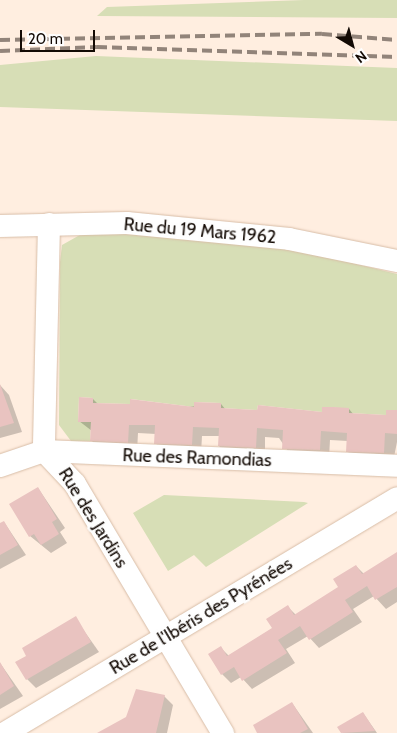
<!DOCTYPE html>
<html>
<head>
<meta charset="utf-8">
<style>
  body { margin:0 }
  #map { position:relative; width:397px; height:733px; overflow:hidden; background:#ffeee0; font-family:Cabin,sans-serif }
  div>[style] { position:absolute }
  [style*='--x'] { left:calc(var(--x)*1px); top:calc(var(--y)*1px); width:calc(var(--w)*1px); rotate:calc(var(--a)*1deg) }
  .green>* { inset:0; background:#d7deb6 }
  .shadow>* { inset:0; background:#0003 }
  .building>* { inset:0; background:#e9c3c0 }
  .roads { filter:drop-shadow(0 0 1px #d8bda7) drop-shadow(0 0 1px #d8bda7) }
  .minor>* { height:22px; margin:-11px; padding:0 11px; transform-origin:11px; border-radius:11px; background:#fff }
  .rail>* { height:4px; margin-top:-2px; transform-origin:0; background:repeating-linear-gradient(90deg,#92847a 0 10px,transparent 0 15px) }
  span { translate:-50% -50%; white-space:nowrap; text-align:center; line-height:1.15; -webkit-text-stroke:5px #fefefe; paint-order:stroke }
  .street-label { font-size:18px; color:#130a04 }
  .north { position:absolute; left:327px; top:20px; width:50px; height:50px; -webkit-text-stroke:4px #fefefe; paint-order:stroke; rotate:143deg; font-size:14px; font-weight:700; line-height:20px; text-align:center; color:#130a04 }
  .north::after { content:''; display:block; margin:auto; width:18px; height:22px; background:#130a04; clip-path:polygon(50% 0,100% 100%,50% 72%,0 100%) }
  .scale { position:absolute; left:20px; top:30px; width:75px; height:22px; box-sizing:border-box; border:2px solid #130a04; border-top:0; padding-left:6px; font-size:15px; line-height:18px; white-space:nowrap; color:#130a04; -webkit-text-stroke:4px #fefefe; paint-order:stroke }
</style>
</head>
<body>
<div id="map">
  <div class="green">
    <div style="clip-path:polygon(304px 0,397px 0,397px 18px,97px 16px,107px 7px)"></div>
    <div style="clip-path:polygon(96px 56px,397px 68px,397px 121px,0 107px,0 65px)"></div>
    <div style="clip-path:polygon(87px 231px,292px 248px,397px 274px,397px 410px,386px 410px,386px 415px,349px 413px,334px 407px,322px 407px,322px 412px,258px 405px,257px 410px,221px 408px,221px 403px,194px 402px,194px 407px,131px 399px,130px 404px,93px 403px,93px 398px,79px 397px,78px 422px,91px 422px,90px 441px,71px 441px,59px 425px,60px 262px,62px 245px)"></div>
    <div style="clip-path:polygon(164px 495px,304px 502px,308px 503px,206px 567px,194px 555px,168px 571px,133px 513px)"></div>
  </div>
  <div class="shadow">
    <div style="clip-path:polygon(0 385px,9px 395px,22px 432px,0 438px)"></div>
    <div style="clip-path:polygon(93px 399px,98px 404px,174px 408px,221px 404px,226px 410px,323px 413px,349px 409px,354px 415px,387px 416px,397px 411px,397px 442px,393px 462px,356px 460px,347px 451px,348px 441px,330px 440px,329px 458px,292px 457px,279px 438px,265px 437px,265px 457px,228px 455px,219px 446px,219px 436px,202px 436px,201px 454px,165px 452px,155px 443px,156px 434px,138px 433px,137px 452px,101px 450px,92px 441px,92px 431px,79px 421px)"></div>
    <div style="clip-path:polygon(38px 488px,65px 528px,60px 532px,67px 543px,51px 553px,30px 536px)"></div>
    <div style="clip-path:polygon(4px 522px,26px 555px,0 569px,0 524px)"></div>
    <div style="clip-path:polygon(397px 554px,397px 602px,386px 609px,374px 596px,353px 609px,362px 622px,319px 648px,308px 636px,286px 649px,295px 663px,252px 689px,241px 677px,231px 683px,222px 674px,221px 648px,229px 656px,273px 628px,288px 607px,296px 615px,340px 588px,356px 566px,364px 574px)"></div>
    <div style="clip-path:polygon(75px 618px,99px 652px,36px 688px,27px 679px,28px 656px)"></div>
    <div style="clip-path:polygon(0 663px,23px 696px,0 709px)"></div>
    <div style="clip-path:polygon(137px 690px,164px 696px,173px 705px,167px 733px,100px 733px,127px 718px)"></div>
    <div style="clip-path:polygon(292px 703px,313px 733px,259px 733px)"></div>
    <div style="clip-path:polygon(363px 713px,377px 733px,343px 733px,339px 727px)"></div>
  </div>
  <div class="building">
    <div style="clip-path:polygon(0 384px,14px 423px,0 427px)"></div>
    <div style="clip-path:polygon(79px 397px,93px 398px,93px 403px,130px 404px,130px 399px,194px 407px,194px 402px,221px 403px,221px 408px,257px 410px,258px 405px,322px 412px,322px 407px,334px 407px,349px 408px,349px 413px,386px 415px,386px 410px,397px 410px,397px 434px,385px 433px,384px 453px,346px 452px,347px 433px,321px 431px,320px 450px,282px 449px,283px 430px,269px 429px,257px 428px,256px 448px,218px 446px,219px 428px,193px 427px,192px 445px,154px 444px,155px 425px,129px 425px,128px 443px,90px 441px,91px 422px,78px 422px)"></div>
    <div style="clip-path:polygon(38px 487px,57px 519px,52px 522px,59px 534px,41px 545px,34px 534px,29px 537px,9px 504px)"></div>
    <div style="clip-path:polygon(4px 521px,18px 545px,0 555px,0 523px)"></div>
    <div style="clip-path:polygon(397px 552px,397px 587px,375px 600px,367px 586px,345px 600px,353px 612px,309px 640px,300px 626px,278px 640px,287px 653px,242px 681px,234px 667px,221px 675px,208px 654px,221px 646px,227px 656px,272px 628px,266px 619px,288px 605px,294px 615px,338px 587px,333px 579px,356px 565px,362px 574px)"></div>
    <div style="clip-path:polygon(76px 616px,91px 642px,26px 680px,15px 662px,26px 656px,22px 648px)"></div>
    <div style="clip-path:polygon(0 662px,14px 686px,0 695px)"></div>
    <div style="clip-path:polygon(136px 689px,165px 695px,156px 733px,97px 733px,126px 717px)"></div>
    <div style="clip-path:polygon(292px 702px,308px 729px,300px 733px,257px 733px,253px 725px)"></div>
    <div style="clip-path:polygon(363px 712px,375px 731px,341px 733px,337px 727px)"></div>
  </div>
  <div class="roads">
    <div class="minor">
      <div style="--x:49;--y:224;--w:227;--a:91.3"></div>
      <div style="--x:44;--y:451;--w:45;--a:46.8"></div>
      <div style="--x:75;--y:484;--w:290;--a:59.3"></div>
      <div style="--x:0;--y:226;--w:127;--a:-1.4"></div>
      <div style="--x:127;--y:223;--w:163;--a:5.6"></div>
      <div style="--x:289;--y:239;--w:110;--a:11.5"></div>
      <div style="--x:0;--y:466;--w:46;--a:-18.8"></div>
      <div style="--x:44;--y:451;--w:353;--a:2.4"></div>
      <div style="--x:5;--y:733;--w:457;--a:-30.9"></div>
    </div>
  </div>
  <div class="rail">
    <div style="--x:0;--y:40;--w:322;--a:-1.1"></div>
    <div style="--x:322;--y:34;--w:75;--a:4.6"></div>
    <div style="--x:0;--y:51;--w:97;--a:-2.4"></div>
    <div style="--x:97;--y:47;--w:300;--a:1.9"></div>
  </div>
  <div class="street-label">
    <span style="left:200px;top:231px;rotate:5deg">Rue du 19 Mars 1962</span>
    <span style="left:197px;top:458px;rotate:2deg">Rue des Ramondias</span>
    <span style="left:93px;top:518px;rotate:58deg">Rue des Jardins</span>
    <span style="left:201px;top:616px;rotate:-31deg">Rue de l'Ibéris des Pyrénées</span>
  </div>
  <div class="north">N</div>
  <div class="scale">20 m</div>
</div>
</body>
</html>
